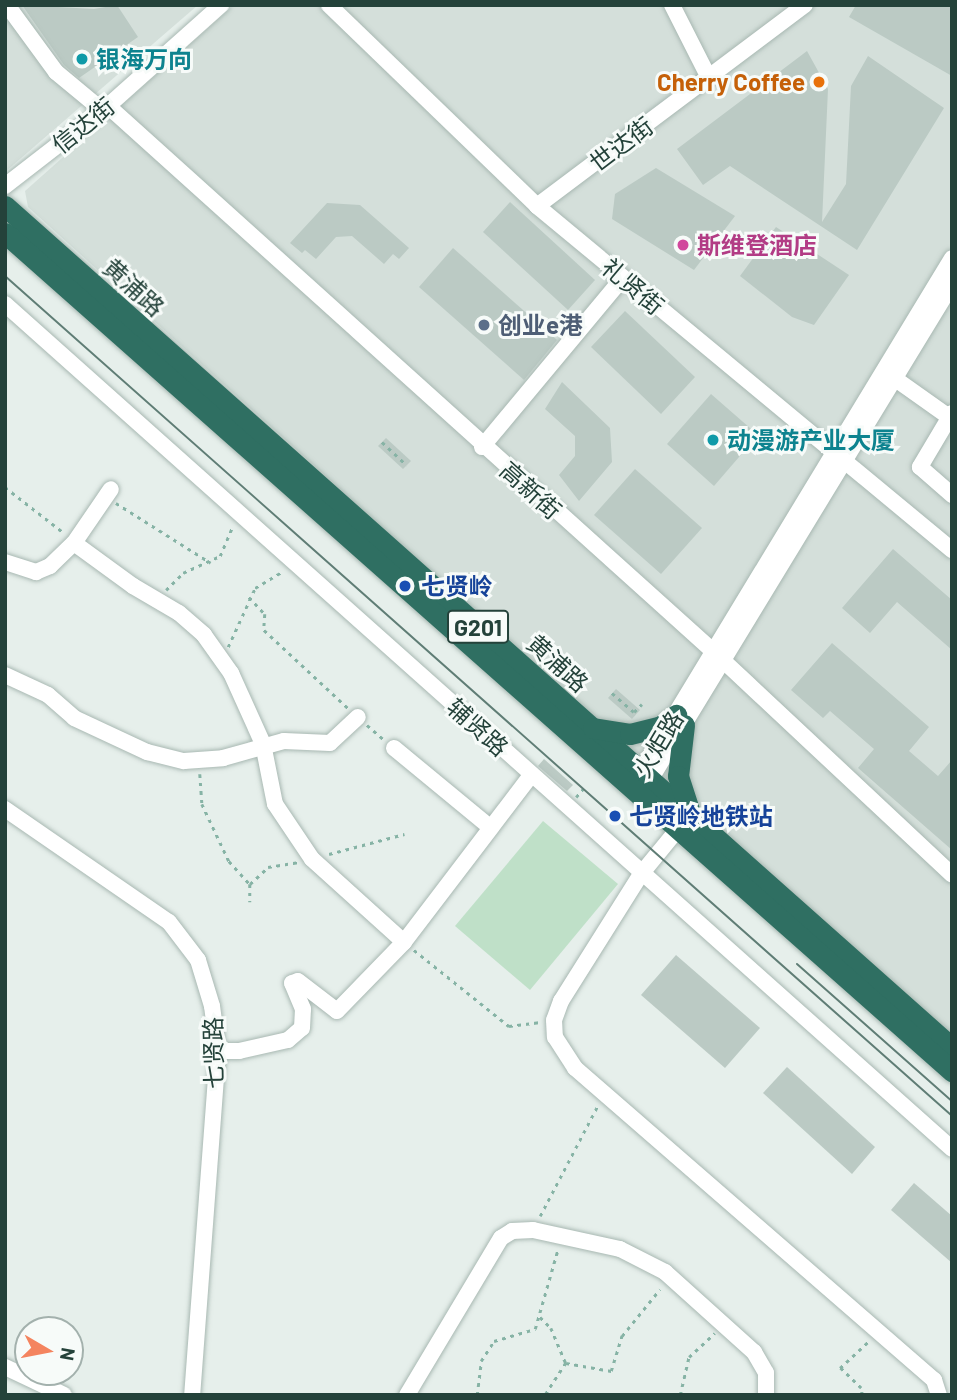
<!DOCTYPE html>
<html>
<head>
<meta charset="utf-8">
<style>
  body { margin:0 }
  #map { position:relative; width:957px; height:1400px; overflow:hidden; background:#e6efeb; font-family:Barlow,"Noto Sans SC",sans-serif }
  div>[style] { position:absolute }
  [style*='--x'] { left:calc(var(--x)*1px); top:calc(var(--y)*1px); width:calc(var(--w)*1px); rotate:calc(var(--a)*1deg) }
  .built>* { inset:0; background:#d4dfda }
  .green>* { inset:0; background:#bfe0c8 }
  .building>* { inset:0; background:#bbcac4 }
  .path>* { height:2.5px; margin-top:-1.25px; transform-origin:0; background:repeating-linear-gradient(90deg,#86b3a5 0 3.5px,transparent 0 8.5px) }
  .roads { filter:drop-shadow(0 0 2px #a8b8b2) drop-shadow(0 0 2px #a8b8b2) }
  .minor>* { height:16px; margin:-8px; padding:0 8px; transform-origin:8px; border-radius:8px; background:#fff }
  .highway>* { height:21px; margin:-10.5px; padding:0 10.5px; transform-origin:10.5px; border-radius:10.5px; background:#2f6f62 }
  .tram>* { height:2px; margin:-1px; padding:0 1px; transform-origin:1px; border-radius:1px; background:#5f7d75 }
  .dots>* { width:19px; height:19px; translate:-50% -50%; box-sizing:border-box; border:4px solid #f7fbf9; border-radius:50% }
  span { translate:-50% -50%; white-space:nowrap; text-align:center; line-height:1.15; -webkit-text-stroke:6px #f7fbf9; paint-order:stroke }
  .shield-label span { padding:2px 5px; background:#f7fbf9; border:2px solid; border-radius:5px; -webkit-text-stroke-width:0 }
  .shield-label { font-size:23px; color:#24423a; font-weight:700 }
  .culture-label { font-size:24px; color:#0d838f; font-weight:700 }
  .left { translate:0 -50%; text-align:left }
  .food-label { font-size:24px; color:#c56008; font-weight:700 }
  .right { translate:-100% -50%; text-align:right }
  .street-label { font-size:24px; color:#24423a }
  .hotel-label { font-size:24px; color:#b23c85; font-weight:700 }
  .service-label { font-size:24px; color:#4e5e75; font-weight:700 }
  .transit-label { font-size:24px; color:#164399; font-weight:700 }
  .frame { position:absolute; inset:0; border:7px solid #24423a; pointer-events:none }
  .north { position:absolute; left:14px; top:1316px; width:70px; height:70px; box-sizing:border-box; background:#f7fbf9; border:2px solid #a3b1ad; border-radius:50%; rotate:100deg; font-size:19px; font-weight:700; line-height:28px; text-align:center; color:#24423a }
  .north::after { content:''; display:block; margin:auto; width:24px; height:32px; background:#f4845f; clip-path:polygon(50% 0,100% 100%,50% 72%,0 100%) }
</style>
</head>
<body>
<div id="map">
  <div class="built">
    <div style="clip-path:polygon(5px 5px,198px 5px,5px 172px)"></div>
    <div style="clip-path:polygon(234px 5px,952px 5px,952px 1035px,622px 744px,28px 207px,25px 191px)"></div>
  </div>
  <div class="green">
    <div style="clip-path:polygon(543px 821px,618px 884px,530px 990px,455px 926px)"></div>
  </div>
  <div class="building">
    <div style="clip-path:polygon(22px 5px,94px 9px,117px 5px,138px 37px,79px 78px,64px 65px)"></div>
    <div style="clip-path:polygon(856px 5px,952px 5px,952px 76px,849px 17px)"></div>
    <div style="clip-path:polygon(807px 51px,828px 89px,822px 222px,846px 184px,851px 86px,868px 56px,944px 108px,857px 250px,730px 166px,703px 185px,677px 149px)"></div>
    <div style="clip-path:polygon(656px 168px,735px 216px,694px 270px,612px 219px,615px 194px)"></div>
    <div style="clip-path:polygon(510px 202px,595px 280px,568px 310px,483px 232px)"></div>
    <div style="clip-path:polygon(327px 203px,360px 205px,409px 248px,399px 259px,393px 254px,384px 264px,352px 236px,336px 237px,316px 259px,305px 250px,302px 253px,290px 243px)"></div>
    <div style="clip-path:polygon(776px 227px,849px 275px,814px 325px,792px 317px,740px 276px)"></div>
    <div style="clip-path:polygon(453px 248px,557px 340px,524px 380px,419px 287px)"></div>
    <div style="clip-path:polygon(625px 311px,695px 377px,661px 414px,591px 347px)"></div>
    <div style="clip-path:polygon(562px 382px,610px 428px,612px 462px,579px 501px,559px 475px,575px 456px,575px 436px,545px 409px)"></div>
    <div style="clip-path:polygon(711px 394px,758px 435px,714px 486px,667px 444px)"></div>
    <div style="clip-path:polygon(386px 438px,411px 461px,403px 469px,378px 446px)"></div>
    <div style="clip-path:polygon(635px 469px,702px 528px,661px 574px,594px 515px)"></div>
    <div style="clip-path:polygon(893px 549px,952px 600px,952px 650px,897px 602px,870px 633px,842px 608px)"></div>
    <div style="clip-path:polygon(832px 643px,929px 727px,909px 751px,938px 776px,952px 760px,952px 850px,858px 768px,874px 749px,830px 711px,823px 718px,791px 690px)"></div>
    <div style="clip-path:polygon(616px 689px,640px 710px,632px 719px,608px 698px)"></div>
    <div style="clip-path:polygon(544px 759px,573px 785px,567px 791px,538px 766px)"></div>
    <div style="clip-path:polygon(676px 955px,760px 1028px,725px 1068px,641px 995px)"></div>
    <div style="clip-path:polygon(787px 1067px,875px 1147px,852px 1174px,763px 1093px)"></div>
    <div style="clip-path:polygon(914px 1183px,952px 1216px,952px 1263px,891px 1210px)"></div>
  </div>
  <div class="path">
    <div style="--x:382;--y:442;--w:34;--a:43"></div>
    <div style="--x:5;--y:487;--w:75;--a:37.9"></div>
    <div style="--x:116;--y:503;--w:112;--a:32.3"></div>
    <div style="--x:166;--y:590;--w:24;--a:-45"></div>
    <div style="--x:183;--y:573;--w:41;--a:-24.7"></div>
    <div style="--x:220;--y:556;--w:33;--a:-67"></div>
    <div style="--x:249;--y:597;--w:23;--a:47"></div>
    <div style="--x:265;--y:614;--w:16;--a:94"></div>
    <div style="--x:264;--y:630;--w:116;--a:42.9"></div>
    <div style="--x:228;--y:647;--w:65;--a:-65.4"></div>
    <div style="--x:255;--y:588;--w:33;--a:-31"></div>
    <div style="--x:612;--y:693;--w:29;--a:41"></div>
    <div style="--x:634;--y:712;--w:11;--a:-45"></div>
    <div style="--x:367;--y:725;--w:21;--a:41"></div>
    <div style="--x:200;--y:774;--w:30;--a:86"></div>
    <div style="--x:202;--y:804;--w:63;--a:64.7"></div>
    <div style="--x:229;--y:861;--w:31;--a:48"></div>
    <div style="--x:250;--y:884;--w:18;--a:90"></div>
    <div style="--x:576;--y:797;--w:11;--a:-49"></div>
    <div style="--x:329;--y:854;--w:78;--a:-14.9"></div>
    <div style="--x:250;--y:884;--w:25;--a:-43"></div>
    <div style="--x:268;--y:867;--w:30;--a:-9"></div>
    <div style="--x:414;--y:950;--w:122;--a:38.7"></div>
    <div style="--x:509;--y:1026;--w:32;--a:-7"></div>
    <div style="--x:540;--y:1216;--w:123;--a:-62.4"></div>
    <div style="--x:540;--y:1317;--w:16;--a:45"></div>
    <div style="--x:551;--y:1328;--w:38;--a:67"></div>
    <div style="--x:566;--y:1363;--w:38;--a:123"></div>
    <div style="--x:566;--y:1363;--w:46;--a:10.1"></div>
    <div style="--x:611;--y:1371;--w:37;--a:-73"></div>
    <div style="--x:622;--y:1336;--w:60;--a:-51"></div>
    <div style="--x:477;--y:1395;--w:34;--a:-83"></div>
    <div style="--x:481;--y:1361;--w:24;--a:-57"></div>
    <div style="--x:494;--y:1341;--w:43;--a:-16.3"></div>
    <div style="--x:535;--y:1329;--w:83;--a:-74"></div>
    <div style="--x:680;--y:1395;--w:39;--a:-77"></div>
    <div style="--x:689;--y:1357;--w:35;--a:-43"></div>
    <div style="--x:862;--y:1395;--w:7;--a:-98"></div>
    <div style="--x:861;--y:1388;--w:29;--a:-136"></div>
    <div style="--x:840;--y:1368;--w:40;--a:-43"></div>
  </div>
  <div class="roads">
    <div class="minor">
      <div style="--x:7;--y:5;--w:83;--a:53.8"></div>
      <div style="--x:56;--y:72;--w:61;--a:39.7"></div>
      <div style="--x:329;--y:5;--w:289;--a:44"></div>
      <div style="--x:537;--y:206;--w:539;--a:39.66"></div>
      <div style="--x:672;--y:5;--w:82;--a:63.1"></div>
      <div style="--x:108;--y:106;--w:816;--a:42.02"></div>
      <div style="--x:714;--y:652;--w:326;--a:43.1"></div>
      <div style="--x:5;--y:186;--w:130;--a:-37.8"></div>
      <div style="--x:108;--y:106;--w:152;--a:-41.8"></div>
      <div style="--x:537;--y:206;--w:335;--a:-36.9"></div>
      <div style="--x:5;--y:304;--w:1269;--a:41.74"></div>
      <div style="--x:894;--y:378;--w:67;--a:35.3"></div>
      <div style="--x:952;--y:413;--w:63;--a:120.7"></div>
      <div style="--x:920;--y:467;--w:43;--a:41.2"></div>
      <div style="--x:482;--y:447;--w:220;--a:-50.2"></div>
      <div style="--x:74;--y:543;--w:73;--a:36.1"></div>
      <div style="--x:133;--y:586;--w:53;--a:30.4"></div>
      <div style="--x:179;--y:613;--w:33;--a:41"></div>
      <div style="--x:204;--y:635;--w:47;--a:54.6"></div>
      <div style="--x:231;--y:673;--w:78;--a:65.7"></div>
      <div style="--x:263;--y:744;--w:61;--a:78.7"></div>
      <div style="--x:275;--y:804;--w:66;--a:56.1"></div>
      <div style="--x:312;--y:859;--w:124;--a:42.1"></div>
      <div style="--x:5;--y:562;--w:33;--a:18"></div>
      <div style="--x:36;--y:572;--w:15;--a:-23"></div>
      <div style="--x:50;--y:566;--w:33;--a:-44"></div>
      <div style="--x:74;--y:543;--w:65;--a:-55.6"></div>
      <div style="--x:5;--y:675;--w:47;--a:24.9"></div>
      <div style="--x:48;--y:695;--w:35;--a:41"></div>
      <div style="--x:74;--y:718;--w:81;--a:25"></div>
      <div style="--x:147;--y:752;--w:38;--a:14"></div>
      <div style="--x:184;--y:761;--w:39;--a:-4"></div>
      <div style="--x:223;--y:758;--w:63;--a:-15.6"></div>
      <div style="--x:284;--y:741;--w:46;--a:2.5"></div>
      <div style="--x:330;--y:743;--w:38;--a:-43"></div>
      <div style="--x:394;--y:748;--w:124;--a:39.5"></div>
      <div style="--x:636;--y:779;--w:609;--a:-58.76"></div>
      <div style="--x:640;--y:784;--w:11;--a:-22"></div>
      <div style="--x:650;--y:780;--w:581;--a:-58.66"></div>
      <div style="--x:5;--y:809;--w:199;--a:34.6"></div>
      <div style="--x:169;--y:922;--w:48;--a:52.7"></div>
      <div style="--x:198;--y:960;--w:48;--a:73.1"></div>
      <div style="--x:212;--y:1006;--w:45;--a:82.4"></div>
      <div style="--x:218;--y:1051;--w:345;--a:94.3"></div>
      <div style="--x:678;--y:829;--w:58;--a:129.4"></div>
      <div style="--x:641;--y:874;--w:150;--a:122.2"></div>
      <div style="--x:561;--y:1001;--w:20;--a:110"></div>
      <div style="--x:554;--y:1020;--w:17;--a:87"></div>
      <div style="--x:555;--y:1037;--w:37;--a:57"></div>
      <div style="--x:575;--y:1068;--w:476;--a:41"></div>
      <div style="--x:934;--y:1380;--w:16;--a:72"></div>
      <div style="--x:218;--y:1051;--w:21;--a:0"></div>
      <div style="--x:239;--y:1051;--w:50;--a:-12.7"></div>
      <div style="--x:288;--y:1040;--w:18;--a:-41"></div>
      <div style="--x:302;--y:1028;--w:19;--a:-87"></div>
      <div style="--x:303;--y:1009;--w:28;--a:-113"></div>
      <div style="--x:292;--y:983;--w:6;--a:-18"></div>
      <div style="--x:298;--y:981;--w:49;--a:37.6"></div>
      <div style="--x:337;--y:1011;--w:96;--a:-45.8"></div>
      <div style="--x:404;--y:942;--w:210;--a:-52.7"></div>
      <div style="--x:5;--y:1367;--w:65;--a:25.4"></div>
      <div style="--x:407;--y:1395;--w:183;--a:-59.1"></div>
      <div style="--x:501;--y:1238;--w:13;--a:-32"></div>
      <div style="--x:512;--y:1231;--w:21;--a:-3"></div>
      <div style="--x:533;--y:1230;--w:89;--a:12.3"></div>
      <div style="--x:620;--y:1249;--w:51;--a:27.1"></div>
      <div style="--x:665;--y:1272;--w:120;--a:42"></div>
      <div style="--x:754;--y:1352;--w:24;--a:60"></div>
      <div style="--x:766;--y:1373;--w:22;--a:90"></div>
    </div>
    <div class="highway">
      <div style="--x:5;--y:206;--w:1267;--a:41.64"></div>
      <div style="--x:5;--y:233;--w:1265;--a:41.51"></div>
      <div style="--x:684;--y:725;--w:51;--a:96.7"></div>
      <div style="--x:678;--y:776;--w:38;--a:72"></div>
      <div style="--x:593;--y:728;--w:37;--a:9"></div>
      <div style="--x:630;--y:734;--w:32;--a:-14"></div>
      <div style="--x:661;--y:726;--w:19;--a:-36"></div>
    </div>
  </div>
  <div class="tram">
    <div style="--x:5;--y:276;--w:1266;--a:41.57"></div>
    <div style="--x:797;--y:964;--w:207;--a:41.5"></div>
  </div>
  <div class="dots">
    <div style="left:82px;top:59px;background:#0f9aa8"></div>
    <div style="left:819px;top:82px;background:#e8710a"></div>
    <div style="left:683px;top:245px;background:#d1479c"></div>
    <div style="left:484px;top:325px;background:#5c6f8a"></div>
    <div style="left:713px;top:440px;background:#0f9aa8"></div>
    <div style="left:405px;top:586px;background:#1a4fb4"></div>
    <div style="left:615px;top:816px;background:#1a4fb4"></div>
  </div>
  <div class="shield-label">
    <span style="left:478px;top:627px">G201</span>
  </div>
  <div class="culture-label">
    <span class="left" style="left:96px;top:59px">银海万向</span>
    <span class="left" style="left:727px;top:440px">动漫游产业大厦</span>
  </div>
  <div class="food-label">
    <span class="right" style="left:805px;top:82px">Cherry Coffee</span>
  </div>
  <div class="street-label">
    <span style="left:83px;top:125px;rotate:-39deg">信达街</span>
    <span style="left:621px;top:144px;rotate:-37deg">世达街</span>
    <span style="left:633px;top:286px;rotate:40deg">礼贤街</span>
    <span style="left:134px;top:287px;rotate:42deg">黄浦路</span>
    <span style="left:531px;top:490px;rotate:42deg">高新街</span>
    <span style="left:558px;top:663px;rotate:42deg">黄浦路</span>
    <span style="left:478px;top:727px;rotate:42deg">辅贤路</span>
    <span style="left:658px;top:744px;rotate:-59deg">火炬路</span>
    <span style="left:213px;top:1053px;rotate:-91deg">七贤路</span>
  </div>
  <div class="hotel-label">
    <span class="left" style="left:697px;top:245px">斯维登酒店</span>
  </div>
  <div class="service-label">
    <span class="left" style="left:498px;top:325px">创业e港</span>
  </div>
  <div class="transit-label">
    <span class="left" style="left:421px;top:586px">七贤岭</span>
    <span class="left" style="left:629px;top:816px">七贤岭地铁站</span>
  </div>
  <div class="frame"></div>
  <div class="north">N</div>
</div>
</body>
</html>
